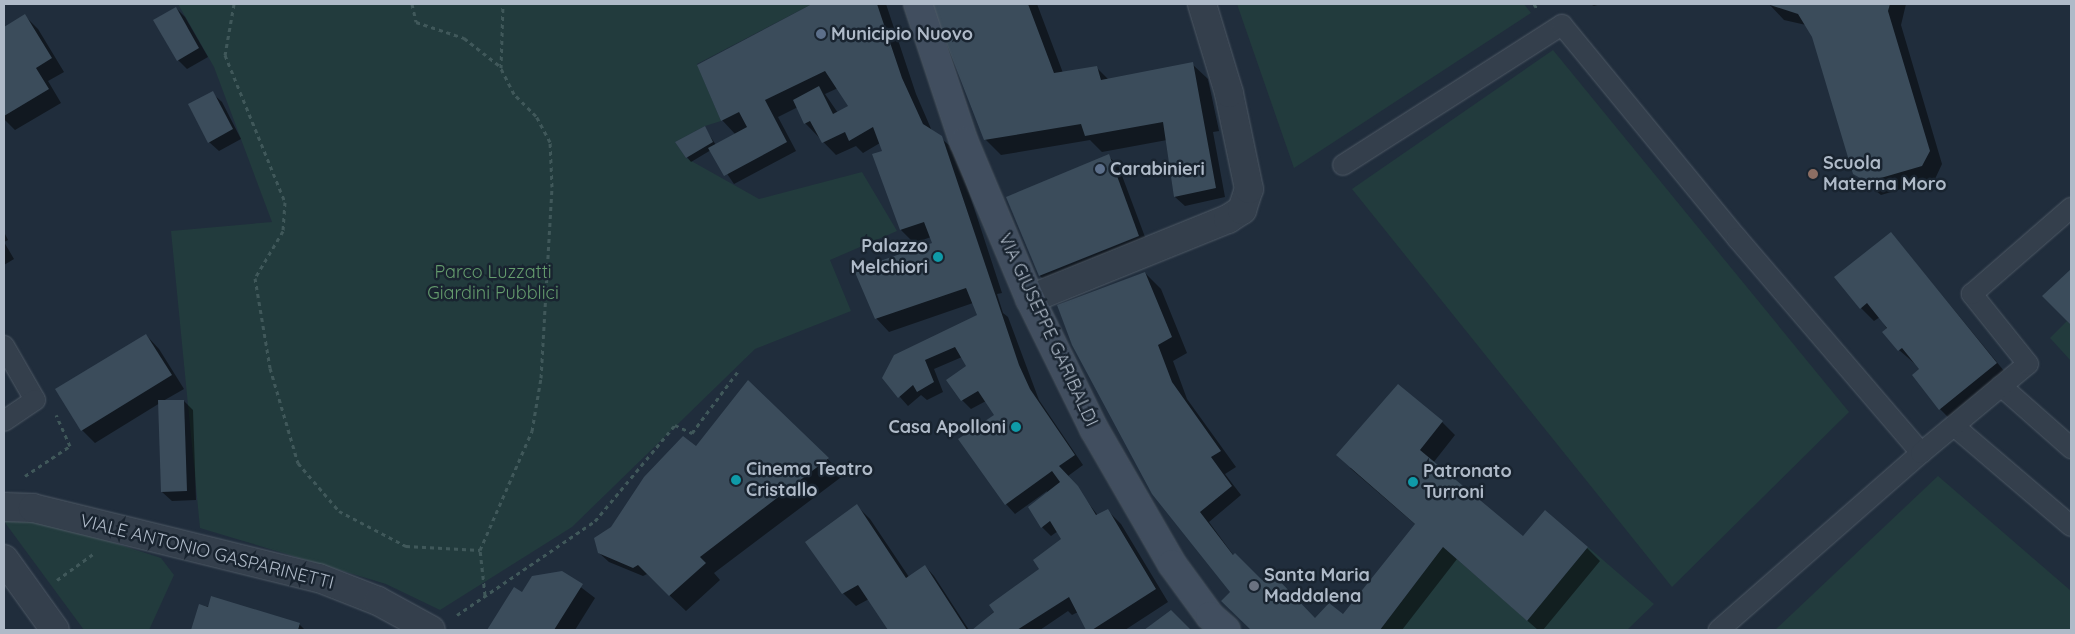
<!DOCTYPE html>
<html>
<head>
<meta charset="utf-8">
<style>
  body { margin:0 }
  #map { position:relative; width:2075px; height:634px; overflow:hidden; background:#202d3c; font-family:Quicksand,sans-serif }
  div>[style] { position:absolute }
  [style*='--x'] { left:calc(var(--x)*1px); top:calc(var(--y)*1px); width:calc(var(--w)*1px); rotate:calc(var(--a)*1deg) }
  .green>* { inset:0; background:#223b3d }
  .shadow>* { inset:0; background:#0007 }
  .building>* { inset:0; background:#3b4c5b }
  .path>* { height:3px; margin-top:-1.5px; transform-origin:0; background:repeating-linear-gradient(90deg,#40585a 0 4px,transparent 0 8px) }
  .roads { filter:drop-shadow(0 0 1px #4f5a66) drop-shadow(0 0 1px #4f5a66) }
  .lane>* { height:20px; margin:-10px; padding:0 10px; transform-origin:10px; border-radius:10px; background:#343f4c }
  .street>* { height:28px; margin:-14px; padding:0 14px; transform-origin:14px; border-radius:14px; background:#343f4c }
  .secondary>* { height:28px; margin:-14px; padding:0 14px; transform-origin:14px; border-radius:14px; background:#414e5f }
  .dots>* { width:14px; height:14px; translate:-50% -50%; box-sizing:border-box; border:2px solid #192430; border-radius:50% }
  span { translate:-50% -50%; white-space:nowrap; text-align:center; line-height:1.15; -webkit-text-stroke:5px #192430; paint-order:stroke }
  .poi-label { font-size:18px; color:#afbac8; font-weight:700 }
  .left { translate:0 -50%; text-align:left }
  .right { translate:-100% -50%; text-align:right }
  .park-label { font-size:18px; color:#649b6d }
  .street-label { font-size:18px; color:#afbac8 }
  .frame { position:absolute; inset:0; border:5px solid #afbac8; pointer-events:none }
</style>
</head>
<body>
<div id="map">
  <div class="green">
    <div style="clip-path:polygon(178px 4px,812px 4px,697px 64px,721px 121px,705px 126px,675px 142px,686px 158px,759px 199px,862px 172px,897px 231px,830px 260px,851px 311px,755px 349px,572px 527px,440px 610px,386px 584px,200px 528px,171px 231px,272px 222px,214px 67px)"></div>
    <div style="clip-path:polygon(1237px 4px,1524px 4px,1531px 13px,1294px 168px)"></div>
    <div style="clip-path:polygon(1553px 50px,1849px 412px,1672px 587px,1352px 189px)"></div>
    <div style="clip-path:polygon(2067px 321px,2071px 325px,2071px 361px,2050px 338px)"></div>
    <div style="clip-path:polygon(1938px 476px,2071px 591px,2071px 630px,1775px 630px)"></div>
    <div style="clip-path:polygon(18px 512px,161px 558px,174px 575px,149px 630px,84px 630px,6px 524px,4px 519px)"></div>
    <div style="clip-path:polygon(1443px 547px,1527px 620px,1588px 547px,1654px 604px,1627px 630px,1380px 630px)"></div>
  </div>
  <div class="shadow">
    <div style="clip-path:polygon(evenodd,815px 4px,886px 4px,916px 94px,932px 131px,955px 150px,1002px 293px,997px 294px,1003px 313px,1008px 317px,1039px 400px,1083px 465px,1068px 476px,1099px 517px,1108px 511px,1121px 524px,1168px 602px,1125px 630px,1087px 630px,1078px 612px,1072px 615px,1068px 611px,1040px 630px,974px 630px,1038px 571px,1064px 541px,1058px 531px,1051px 536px,1042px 527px,1047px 491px,1015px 514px,1006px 504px,996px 415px,986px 401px,971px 409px,962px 400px,967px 367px,962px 357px,934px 369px,943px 392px,927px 400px,921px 395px,908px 406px,883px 378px,980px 317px,973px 303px,889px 332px,876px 318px,934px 244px,931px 237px,914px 243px,901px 230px,874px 155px,884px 152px,880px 143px,863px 153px,856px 146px,836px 155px,805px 123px,798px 107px,778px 117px,796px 151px,734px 184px,711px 150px,691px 162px,687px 157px,704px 127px,716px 145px,736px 135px,722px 120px,698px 65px,815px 4px,838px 88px,850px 106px,838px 113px,825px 94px,838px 88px)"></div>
    <div style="clip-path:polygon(933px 4px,1037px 4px,1063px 73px,1097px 68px,1109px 80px,1192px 64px,1208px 79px,1219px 131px,1213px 132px,1225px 197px,1185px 206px,1175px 197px,1167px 140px,1102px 152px,1090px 140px,1001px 155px,985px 139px)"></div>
    <div style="clip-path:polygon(1590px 4px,1601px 4px,1594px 6px)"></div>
    <div style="clip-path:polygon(1769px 4px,1906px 4px,1901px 25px,1942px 164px,1935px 179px,1881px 195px,1854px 173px,1813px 37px,1806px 25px,1784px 20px)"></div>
    <div style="clip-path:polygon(176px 8px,185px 17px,208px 57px,187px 69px,178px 60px)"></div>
    <div style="clip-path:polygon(25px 16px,38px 29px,64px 72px,48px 81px,61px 103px,15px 130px,4px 119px,4px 29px)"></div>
    <div style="clip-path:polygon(212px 93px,222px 102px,241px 139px,219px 151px,209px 142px)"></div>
    <div style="clip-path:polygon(1108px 156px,1118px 165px,1148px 245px,1053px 289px,1040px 276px,1008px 197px)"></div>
    <div style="clip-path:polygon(4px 232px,8px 240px,4px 242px,14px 259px,4px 265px)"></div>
    <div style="clip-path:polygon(1891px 233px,2009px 377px,1953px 422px,1940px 409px,1921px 369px,1899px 350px,1880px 317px,1874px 321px,1861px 308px)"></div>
    <div style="clip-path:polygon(2071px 271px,2071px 324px,2044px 296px)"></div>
    <div style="clip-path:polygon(1145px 273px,1161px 289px,1187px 353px,1173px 361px,1187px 399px,1236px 467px,1225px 474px,1241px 495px,1209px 522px,1234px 556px,1262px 582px,1315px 620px,1343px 616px,1416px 525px,1350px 468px,1442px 422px,1455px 435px,1433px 463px,1523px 538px,1587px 548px,1600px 561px,1543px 630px,1538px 630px,1457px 559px,1402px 630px,1253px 630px,1223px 601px,1231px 592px,1153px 493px)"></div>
    <div style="clip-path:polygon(146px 335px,159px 349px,184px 389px,163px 401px,184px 401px,193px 410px,196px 500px,172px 501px,162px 492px,160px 403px,95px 443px,82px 430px)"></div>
    <div style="clip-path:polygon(748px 382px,844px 475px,714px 573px,720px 580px,686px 611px,647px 574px,643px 576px,609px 562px,599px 553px,612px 528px,697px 449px)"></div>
    <div style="clip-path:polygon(857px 506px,870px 519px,909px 577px,925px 566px,934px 576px,969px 630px,889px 630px,869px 599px,856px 606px,843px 593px,807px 542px)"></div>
    <div style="clip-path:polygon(561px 572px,595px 598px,575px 630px,488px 630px,514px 589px,522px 594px)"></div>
    <div style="clip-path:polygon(200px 605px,299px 624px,305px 630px,192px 630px)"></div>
  </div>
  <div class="building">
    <div style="clip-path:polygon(812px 4px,877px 4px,902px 78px,923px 124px,942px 136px,1019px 365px,1030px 389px,1075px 455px,1059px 466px,1078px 486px,1096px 515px,1108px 509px,1156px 589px,1092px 630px,1086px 630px,1069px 597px,1017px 630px,972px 630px,994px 612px,989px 605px,1039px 569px,1033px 560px,1061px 539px,1050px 521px,1041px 528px,1028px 507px,1060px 482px,1052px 471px,1005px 505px,958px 439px,994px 415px,978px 391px,961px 401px,946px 380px,966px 366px,955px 347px,925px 360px,934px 382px,917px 392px,913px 385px,898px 398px,882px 378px,894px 355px,977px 315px,966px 288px,875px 319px,854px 270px,932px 243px,924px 222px,900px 230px,872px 154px,882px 151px,873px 127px,849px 141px,845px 132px,822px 143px,810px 121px,804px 124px,793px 100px,819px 86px,833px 114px,848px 106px,825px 71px,765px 100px,787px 142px,724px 176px,708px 148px,747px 127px,739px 112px,721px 121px,697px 65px)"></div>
    <div style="clip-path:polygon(931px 4px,1028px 4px,1054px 73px,1097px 66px,1101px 80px,1193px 62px,1216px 188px,1174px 197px,1163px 122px,1085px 136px,1081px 124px,984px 140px)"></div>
    <div style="clip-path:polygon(1767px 4px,1890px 4px,1888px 11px,1930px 151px,1922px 166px,1867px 182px,1853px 174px,1812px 37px,1798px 14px)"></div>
    <div style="clip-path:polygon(176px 7px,199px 48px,177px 61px,153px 20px)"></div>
    <div style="clip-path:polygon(25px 14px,52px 58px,36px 68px,49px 89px,4px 116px,4px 27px)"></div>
    <div style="clip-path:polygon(213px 91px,233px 129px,208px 143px,188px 104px)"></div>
    <div style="clip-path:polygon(705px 126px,713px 142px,686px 158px,675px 142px)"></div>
    <div style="clip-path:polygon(1109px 154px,1139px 236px,1039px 276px,1006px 197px)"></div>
    <div style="clip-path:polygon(1891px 232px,1997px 363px,1939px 410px,1912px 375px,1919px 369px,1902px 348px,1898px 351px,1882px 332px,1887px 328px,1867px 303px,1860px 309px,1834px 277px)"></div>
    <div style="clip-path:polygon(2071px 269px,2071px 325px,2042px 296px)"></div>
    <div style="clip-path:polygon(1145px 272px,1172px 337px,1158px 345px,1172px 382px,1221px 451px,1211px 457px,1232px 486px,1200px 512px,1233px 555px,1235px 553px,1262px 580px,1271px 572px,1315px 618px,1329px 603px,1343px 614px,1415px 524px,1336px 455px,1398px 384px,1443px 421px,1420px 450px,1523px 536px,1545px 510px,1588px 547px,1527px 621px,1443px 547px,1380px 630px,1251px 630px,1221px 601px,1230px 592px,1152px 494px,1072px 345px,1057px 305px)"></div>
    <div style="clip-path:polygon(146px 334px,172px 375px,81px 431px,55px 389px)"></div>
    <div style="clip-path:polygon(748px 380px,829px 458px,700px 557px,706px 563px,669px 596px,638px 565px,633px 568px,598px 553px,594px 538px,611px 527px,644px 477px,683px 436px,696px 446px)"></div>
    <div style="clip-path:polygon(158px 400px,184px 400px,187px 491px,161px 492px)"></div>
    <div style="clip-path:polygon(857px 504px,906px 578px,925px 565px,967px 630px,888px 630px,858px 585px,842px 594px,805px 542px)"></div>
    <div style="clip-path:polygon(562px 571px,583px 584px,554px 630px,487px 630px,514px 587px,522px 592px,532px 576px)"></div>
    <div style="clip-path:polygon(211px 596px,300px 623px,298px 630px,191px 630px,199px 604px,208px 607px)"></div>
    <div style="clip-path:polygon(1171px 610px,1191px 630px,1144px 630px)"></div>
  </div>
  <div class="path">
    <div style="--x:234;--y:4;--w:52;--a:100"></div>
    <div style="--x:225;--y:55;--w:159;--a:67.8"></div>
    <div style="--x:285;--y:202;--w:29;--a:94"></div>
    <div style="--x:283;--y:231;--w:55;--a:120.8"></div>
    <div style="--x:255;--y:278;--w:91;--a:80.5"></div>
    <div style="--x:270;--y:368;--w:99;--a:73.6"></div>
    <div style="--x:298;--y:463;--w:63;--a:49.5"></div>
    <div style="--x:339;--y:511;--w:76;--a:27.6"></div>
    <div style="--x:406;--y:546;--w:74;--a:3.1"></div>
    <div style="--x:412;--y:4;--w:18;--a:77"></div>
    <div style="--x:416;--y:22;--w:51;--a:18.4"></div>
    <div style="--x:464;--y:38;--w:47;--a:38.1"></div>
    <div style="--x:1534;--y:4;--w:7;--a:56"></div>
    <div style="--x:25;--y:476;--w:54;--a:-33.7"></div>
    <div style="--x:70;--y:446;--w:34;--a:-114"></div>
    <div style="--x:57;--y:580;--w:44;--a:-35.8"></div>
    <div style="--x:485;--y:595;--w:45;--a:-96.3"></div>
    <div style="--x:480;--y:550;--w:130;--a:-66.4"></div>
    <div style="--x:532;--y:431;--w:54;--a:-80.4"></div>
    <div style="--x:541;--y:378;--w:191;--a:-86.7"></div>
    <div style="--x:552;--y:187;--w:45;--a:-92.5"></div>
    <div style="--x:550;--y:142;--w:30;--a:-118"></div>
    <div style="--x:536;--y:116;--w:31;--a:-135"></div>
    <div style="--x:514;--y:94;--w:29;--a:-117"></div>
    <div style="--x:501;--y:68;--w:64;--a:-88.2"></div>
    <div style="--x:457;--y:615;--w:167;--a:-34.3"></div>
    <div style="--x:595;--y:521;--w:125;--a:-50.2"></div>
    <div style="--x:675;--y:425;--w:19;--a:25"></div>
    <div style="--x:692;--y:433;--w:79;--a:-53.3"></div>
  </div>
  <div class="roads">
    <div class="lane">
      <div style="--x:1343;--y:165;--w:260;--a:-32.6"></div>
      <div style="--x:1562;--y:25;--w:276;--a:50.6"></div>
      <div style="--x:1737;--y:238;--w:283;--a:49.4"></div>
      <div style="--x:1921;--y:453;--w:269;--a:138.8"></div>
      <div style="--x:4;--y:346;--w:62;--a:60.1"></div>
      <div style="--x:35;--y:400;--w:37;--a:146"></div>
      <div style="--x:2001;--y:386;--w:94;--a:41.5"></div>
      <div style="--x:1954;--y:426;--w:154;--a:40.5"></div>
      <div style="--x:1921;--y:453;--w:139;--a:-39.8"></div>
      <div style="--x:2028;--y:364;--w:90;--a:-128.7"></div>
      <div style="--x:1972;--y:294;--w:131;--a:-41"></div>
    </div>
    <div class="street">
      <div style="--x:1030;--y:299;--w:214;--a:-22"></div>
      <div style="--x:1228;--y:219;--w:17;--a:-33"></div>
      <div style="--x:1242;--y:210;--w:22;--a:-72"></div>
      <div style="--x:1249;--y:189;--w:98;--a:-101.8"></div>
      <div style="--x:1229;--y:93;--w:93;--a:-106.9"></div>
      <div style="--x:4;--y:507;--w:29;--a:2"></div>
      <div style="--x:33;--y:508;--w:294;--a:13.8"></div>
      <div style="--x:319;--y:578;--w:63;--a:21.3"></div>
      <div style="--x:378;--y:601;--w:60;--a:28.7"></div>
      <div style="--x:4;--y:559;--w:87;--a:54.3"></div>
    </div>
    <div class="secondary">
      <div style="--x:918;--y:4;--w:145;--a:71.6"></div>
      <div style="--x:964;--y:142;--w:170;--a:67.2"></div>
      <div style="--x:1030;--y:299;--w:145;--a:63.8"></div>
      <div style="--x:1094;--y:429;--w:156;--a:60"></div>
      <div style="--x:1172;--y:564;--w:64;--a:53.8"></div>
      <div style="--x:1210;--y:616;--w:21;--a:41"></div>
    </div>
  </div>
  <div class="dots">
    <div style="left:821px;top:34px;background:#5c6f8a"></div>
    <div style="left:1100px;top:169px;background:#5c6f8a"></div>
    <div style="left:1813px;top:174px;background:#8d6e63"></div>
    <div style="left:938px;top:257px;background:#0f9aa8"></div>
    <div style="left:1016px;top:427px;background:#0f9aa8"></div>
    <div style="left:736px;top:480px;background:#0f9aa8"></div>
    <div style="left:1413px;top:482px;background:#0f9aa8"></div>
    <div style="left:1254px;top:586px;background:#6b7280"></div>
  </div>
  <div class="poi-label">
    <span class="left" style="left:831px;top:34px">Municipio Nuovo</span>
    <span class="left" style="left:1823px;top:174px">Scuola<br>Materna Moro</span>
    <span class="left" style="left:1110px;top:169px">Carabinieri</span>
    <span class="right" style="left:928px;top:257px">Palazzo<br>Melchiori</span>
    <span class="right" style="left:1006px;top:427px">Casa Apolloni</span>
    <span class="left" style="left:746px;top:480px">Cinema Teatro<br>Cristallo</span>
    <span class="left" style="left:1423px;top:482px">Patronato<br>Turroni</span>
    <span class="left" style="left:1264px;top:586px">Santa Maria<br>Maddalena</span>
  </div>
  <div class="park-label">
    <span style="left:493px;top:283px">Parco Luzzatti<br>Giardini Pubblici</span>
  </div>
  <div class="street-label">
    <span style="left:1048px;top:330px;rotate:65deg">VIA GIUSEPPE GARIBALDI</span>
    <span style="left:207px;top:552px;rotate:14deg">VIALE ANTONIO GASPARINETTI</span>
  </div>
  <div class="frame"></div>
</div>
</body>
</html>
